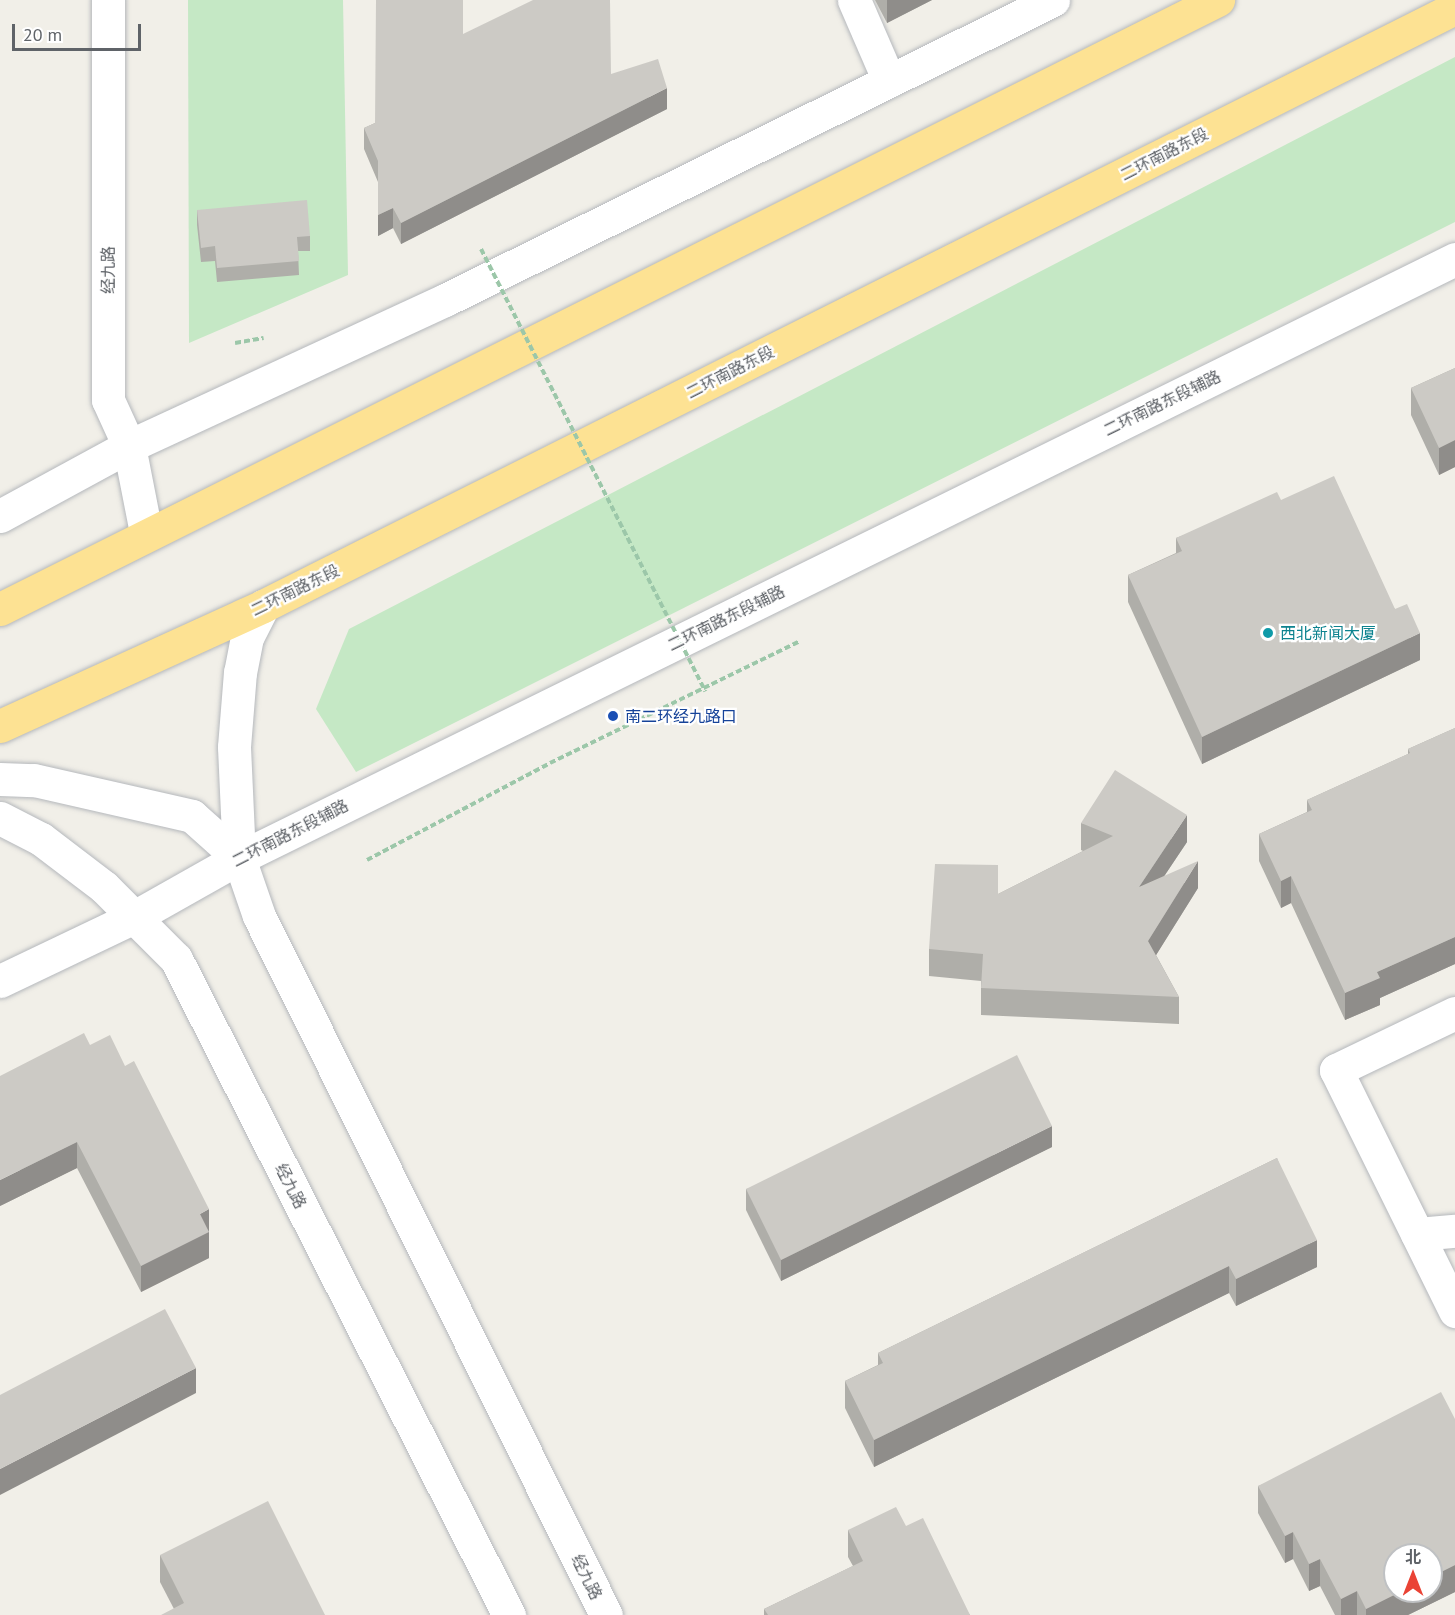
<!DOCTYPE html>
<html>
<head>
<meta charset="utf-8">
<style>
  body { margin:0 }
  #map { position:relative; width:1455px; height:1615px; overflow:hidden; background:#f1efe8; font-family:"PT Sans","Noto Sans SC",sans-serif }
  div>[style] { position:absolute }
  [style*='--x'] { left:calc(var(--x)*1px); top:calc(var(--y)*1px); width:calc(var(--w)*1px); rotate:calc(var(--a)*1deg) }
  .green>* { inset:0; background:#c5e8c5 }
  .path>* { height:4px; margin-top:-2px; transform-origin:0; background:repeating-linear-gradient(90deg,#9cc7a9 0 6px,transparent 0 9px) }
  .roads { filter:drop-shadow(0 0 2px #b5b8bc) drop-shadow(0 0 2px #b5b8bc) }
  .street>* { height:33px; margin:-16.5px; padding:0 16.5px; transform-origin:16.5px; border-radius:16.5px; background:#fff }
  .secondary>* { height:33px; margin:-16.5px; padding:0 16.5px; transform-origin:16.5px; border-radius:16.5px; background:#fff }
  .highway>* { height:33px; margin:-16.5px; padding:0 16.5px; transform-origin:16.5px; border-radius:16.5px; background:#fde293 }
  .path-bridge>* { height:4px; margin-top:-2px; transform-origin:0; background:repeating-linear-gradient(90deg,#9cc7a9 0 6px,transparent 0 9px) }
  .wall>* { inset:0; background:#afaea9 }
  .shaded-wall>* { inset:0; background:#8f8d8a }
  .building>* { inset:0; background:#cccac5 }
  .dots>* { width:16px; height:16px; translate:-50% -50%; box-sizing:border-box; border:3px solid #fff; border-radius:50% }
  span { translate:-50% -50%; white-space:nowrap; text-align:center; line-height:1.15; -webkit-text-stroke:4.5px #fff; paint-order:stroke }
  .street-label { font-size:16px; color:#5f6368 }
  .culture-label { font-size:16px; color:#0d838f }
  .left { translate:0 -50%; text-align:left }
  .transit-label { font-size:16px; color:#164399 }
  .north { position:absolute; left:1383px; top:1543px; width:60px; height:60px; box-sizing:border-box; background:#fff; border:2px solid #bfc1c3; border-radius:50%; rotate:0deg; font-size:16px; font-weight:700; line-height:24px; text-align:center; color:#5f6368 }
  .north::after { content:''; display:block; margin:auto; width:21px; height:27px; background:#ea4335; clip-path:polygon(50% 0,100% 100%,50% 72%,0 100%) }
  .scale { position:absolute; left:12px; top:24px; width:129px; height:27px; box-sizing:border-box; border:3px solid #5f6368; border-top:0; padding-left:8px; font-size:18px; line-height:21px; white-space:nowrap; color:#5f6368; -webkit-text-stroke:4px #fff; paint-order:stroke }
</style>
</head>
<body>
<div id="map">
  <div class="green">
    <div style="clip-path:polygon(188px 0,343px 0,348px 275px,189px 343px)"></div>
    <div style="clip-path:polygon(1455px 57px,1455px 222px,356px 772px,316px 709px,349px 629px)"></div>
  </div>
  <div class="path">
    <div style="--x:235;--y:343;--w:29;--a:-10"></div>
    <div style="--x:367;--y:860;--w:207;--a:-27.9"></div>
    <div style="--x:550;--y:763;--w:278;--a:-26"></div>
  </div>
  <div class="roads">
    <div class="street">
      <div style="--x:854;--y:0;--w:88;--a:66.6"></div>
      <div style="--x:1455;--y:1013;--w:132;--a:154.4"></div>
      <div style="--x:1336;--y:1070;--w:269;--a:63.7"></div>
      <div style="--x:1417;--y:1234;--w:38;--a:-5"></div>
    </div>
    <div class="secondary">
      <div style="--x:108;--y:0;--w:400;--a:90"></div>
      <div style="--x:108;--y:400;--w:51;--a:65.5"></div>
      <div style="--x:129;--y:446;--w:89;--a:78.9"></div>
      <div style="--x:0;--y:516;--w:147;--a:-28.5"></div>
      <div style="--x:129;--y:446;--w:348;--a:-24.8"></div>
      <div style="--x:445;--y:300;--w:678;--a:-26.26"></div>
      <div style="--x:263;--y:606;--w:35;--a:117"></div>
      <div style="--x:247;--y:637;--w:36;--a:101"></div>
      <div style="--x:240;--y:672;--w:75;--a:94.6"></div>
      <div style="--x:234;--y:747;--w:111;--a:87.4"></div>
      <div style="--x:239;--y:858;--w:61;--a:71"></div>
      <div style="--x:259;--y:916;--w:780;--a:63.6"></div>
      <div style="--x:0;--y:779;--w:34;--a:2"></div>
      <div style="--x:34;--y:780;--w:162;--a:12.8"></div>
      <div style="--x:192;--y:816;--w:63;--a:41.8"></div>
      <div style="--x:0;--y:818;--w:46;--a:27.1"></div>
      <div style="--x:41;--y:839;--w:79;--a:37.3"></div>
      <div style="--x:104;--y:887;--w:102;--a:45"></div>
      <div style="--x:176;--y:959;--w:736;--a:63.09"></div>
      <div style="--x:0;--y:981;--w:151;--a:-25.5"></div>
      <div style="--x:136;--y:916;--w:118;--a:-29.4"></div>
      <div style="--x:239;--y:858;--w:1356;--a:-26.22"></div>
    </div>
    <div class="highway">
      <div style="--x:0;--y:609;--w:1362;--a:-26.57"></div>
      <div style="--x:0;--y:726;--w:289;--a:-24.5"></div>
      <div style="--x:263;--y:606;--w:1334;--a:-26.64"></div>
    </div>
  </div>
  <div class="path-bridge">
    <div style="--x:481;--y:249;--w:496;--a:63.1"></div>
  </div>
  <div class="wall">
    <div style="clip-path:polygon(875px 0,932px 0,887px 23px)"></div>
    <div style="clip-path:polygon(463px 34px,611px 74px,667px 109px,401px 244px,393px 228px,378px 236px,378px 182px,364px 149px,364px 128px,375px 123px)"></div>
    <div style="clip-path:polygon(197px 210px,310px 236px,310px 251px,298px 251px,299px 275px,217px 282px,215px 261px,201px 262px,197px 225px)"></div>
    <div style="clip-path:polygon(1455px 368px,1455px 467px,1439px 475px,1411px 415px,1411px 388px)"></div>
    <div style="clip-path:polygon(1281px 500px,1395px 609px,1420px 660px,1202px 764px,1128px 602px,1128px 575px,1176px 553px,1176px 538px)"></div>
    <div style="clip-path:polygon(1455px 728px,1455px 964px,1380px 998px,1380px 1005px,1345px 1020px,1291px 903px,1281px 908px,1259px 861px,1259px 834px,1307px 812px,1307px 800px,1408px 754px,1408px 749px)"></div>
    <div style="clip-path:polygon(1081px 823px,1187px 842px,1164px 876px,1198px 888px,1156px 955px,1179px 997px,1179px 1024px,981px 1015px,981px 981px,929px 976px,929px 949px,998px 894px,1083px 851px,1081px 850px)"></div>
    <div style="clip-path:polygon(90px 1045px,209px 1231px,209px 1258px,141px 1292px,77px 1168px,0 1206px)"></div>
    <div style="clip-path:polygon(1052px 1147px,781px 1281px,746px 1210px,746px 1189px)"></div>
    <div style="clip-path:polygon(1277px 1158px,1317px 1267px,1236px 1306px,1229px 1293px,874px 1467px,845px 1408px,845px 1381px,878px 1365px,878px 1353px)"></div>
    <div style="clip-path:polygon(1455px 1419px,1455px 1592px,1408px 1615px,1335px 1615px,1320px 1586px,1309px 1591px,1293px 1559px,1285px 1563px,1258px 1513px,1258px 1486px)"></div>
    <div style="clip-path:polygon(906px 1526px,970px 1615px,764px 1615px,764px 1609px,853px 1566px,848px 1557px,848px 1530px)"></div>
    <div style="clip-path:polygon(160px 1555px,325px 1615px,174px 1609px,160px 1582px)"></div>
  </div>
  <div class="shaded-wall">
    <div style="clip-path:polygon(887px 0,932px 0,887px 23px)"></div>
    <div style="clip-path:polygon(667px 88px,667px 109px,401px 244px,401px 223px)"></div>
    <div style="clip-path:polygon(393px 208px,393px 228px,378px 236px,378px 215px)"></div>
    <div style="clip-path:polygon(1455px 440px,1455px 467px,1439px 475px,1439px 448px)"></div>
    <div style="clip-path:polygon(1420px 633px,1420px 660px,1202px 764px,1202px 737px)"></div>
    <div style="clip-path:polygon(1187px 815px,1187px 842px,1139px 914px,1139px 887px)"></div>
    <div style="clip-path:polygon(1198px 861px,1198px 888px,1148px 968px,1148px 941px)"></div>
    <div style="clip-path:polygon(1291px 876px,1291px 903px,1281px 908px,1281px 881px)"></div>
    <div style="clip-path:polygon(1455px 937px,1455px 964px,1380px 998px,1380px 1005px,1345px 1020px,1345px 993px,1377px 972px)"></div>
    <div style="clip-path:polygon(1052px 1126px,1052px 1147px,781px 1281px,781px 1260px)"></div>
    <div style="clip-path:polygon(77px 1142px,77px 1168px,0 1206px,0 1180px)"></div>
    <div style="clip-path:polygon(209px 1209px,209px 1258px,141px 1292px,141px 1266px,200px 1214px)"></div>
    <div style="clip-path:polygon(1317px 1240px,1317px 1267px,1236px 1306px,1236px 1279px)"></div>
    <div style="clip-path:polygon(1229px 1266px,1229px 1293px,874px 1467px,874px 1440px)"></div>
    <div style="clip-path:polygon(196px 1368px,196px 1393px,0 1495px,0 1469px)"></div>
    <div style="clip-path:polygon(1293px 1532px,1293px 1559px,1285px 1563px,1285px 1536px)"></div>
    <div style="clip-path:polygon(1320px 1559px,1320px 1586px,1309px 1591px,1309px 1564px)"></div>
    <div style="clip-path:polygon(1455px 1565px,1455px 1592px,1408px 1615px,1366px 1615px,1366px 1609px,1402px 1591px,1431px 1591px,1431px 1577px)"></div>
    <div style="clip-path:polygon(1357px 1591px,1357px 1615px,1341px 1615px,1341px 1599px)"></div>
  </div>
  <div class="building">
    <div style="clip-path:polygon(376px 0,463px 0,463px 34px,533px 0,610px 0,611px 74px,658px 59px,667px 88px,401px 223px,393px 208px,378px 215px,378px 161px,364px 128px,375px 123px)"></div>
    <div style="clip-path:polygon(307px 200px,310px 236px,297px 237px,299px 261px,217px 268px,215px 246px,201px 248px,197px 210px)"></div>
    <div style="clip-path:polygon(1455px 368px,1455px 440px,1439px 448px,1411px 388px)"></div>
    <div style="clip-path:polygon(1334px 476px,1395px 609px,1407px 604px,1420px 633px,1202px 737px,1128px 575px,1182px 551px,1176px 538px,1277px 492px,1281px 500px)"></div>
    <div style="clip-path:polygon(1455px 728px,1455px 937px,1377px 972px,1380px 978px,1345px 993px,1291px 876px,1281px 881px,1259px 834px,1312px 810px,1307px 800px,1410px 753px,1408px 749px)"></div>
    <div style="clip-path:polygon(1115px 770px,1187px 815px,1139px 887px,1198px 861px,1148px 941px,1179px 997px,981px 988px,983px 954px,929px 949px,935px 864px,998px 865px,998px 894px,1113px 836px,1081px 823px)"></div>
    <div style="clip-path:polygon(84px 1033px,90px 1045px,110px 1035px,125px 1066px,134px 1061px,209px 1209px,200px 1214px,209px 1232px,141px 1266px,77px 1142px,0 1180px,0 1076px)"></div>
    <div style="clip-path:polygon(1017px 1055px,1052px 1126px,781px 1260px,746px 1189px)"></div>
    <div style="clip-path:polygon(1277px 1158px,1317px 1240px,1236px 1279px,1229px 1266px,874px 1440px,845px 1381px,883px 1363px,878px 1353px)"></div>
    <div style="clip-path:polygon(165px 1309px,196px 1368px,0 1469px,0 1395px)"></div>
    <div style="clip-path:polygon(1441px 1392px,1455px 1419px,1455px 1565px,1431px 1577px,1431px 1555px,1395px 1555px,1395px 1591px,1402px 1591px,1366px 1609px,1357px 1591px,1341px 1599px,1320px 1559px,1309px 1564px,1293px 1532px,1285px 1536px,1258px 1486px)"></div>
    <div style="clip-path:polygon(268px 1501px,325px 1615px,161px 1615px,184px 1603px,160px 1555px)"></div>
    <div style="clip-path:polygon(896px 1507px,906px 1526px,923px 1518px,970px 1615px,768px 1615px,764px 1609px,863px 1561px,848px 1530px)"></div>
  </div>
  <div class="dots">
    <div style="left:1268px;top:633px;background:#0f9aa8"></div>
    <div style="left:613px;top:716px;background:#1a4fb4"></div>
  </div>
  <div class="street-label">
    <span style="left:1164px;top:154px;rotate:-27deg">二环南路东段</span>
    <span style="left:108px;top:270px;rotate:-90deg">经九路</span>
    <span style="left:730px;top:372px;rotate:-27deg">二环南路东段</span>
    <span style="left:1162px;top:403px;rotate:-26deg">二环南路东段辅路</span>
    <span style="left:295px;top:590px;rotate:-26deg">二环南路东段</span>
    <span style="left:726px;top:618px;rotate:-26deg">二环南路东段辅路</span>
    <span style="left:290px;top:833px;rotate:-27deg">二环南路东段辅路</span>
    <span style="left:291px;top:1186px;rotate:63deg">经九路</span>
    <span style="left:587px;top:1577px;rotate:64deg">经九路</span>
  </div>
  <div class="culture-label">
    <span class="left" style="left:1280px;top:633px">西北新闻大厦</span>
  </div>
  <div class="transit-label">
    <span class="left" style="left:625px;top:716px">南二环经九路口</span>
  </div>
  <div class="north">北</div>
  <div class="scale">20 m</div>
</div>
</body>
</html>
